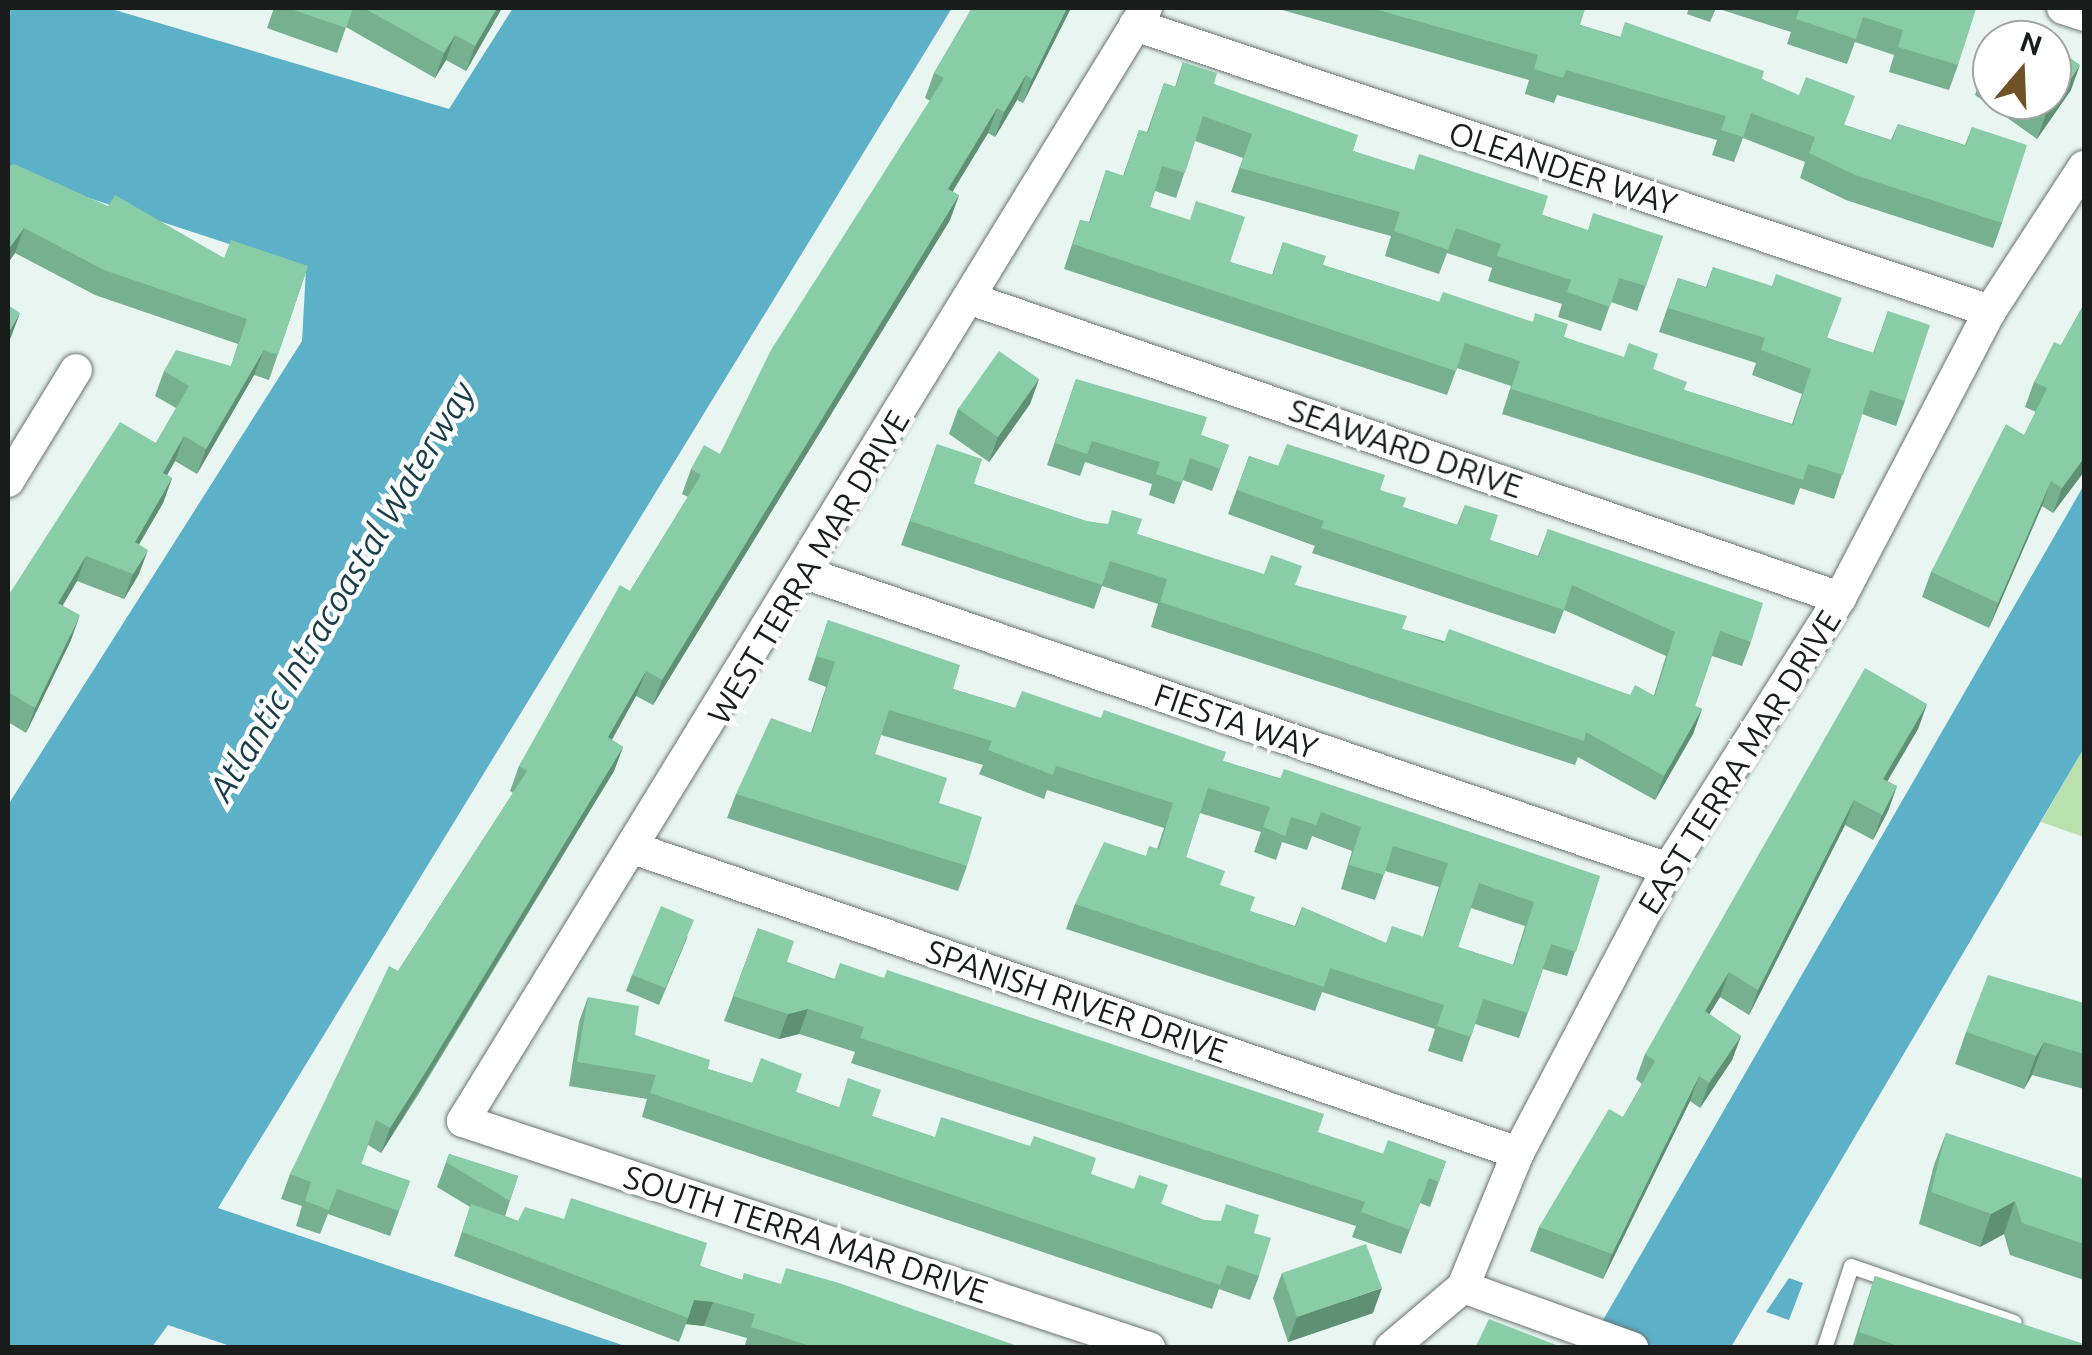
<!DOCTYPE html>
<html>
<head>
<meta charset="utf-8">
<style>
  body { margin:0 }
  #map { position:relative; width:2092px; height:1355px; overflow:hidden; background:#e8f5f1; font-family:Ubuntu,sans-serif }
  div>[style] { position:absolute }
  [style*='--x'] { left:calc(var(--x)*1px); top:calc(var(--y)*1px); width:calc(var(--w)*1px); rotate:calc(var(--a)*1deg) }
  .green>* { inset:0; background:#bae0ae }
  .water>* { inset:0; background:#5cb0c8 }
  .roads { filter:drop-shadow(0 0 2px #697471) drop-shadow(0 0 2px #697471) }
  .lane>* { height:15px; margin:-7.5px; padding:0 7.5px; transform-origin:7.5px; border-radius:7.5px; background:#fff }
  .street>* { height:32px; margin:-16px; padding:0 16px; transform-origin:16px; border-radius:16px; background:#fff }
  .wall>* { inset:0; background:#76b08f }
  .shaded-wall>* { inset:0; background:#609074 }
  .building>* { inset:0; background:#89cda6 }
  span { translate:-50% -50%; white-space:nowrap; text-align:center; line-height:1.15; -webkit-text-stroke:9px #fff; paint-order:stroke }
  .street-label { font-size:32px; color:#181c1b }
  .water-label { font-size:35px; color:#173e49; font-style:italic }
  .frame { position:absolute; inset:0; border:10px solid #181c1b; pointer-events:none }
  .north { position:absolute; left:1972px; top:20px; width:100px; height:100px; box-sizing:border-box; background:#fff; border:2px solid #a3a4a4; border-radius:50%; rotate:19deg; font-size:28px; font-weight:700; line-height:40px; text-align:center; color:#181c1b }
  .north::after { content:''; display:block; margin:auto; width:35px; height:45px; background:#6f5326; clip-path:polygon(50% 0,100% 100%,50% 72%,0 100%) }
</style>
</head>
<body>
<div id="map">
  <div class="green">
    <div style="clip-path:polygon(2084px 748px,2084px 837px,2041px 822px)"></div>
  </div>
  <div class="water">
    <div style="clip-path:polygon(8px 8px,108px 8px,449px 109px,513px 8px,952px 8px,218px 1208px,628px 1347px,236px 1348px,168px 1325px,152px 1347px,8px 1347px,8px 805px,302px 341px,306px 269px,37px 181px,8px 183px)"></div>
    <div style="clip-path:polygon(2084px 485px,2084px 748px,1731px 1347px,1587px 1348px)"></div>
    <div style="clip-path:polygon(1789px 1278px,1803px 1283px,1789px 1320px,1766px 1312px)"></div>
  </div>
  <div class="roads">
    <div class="lane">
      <div style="--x:1824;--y:1348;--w:86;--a:-71.8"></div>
      <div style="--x:1851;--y:1266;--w:172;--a:19"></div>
    </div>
    <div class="street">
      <div style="--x:1146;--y:8;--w:1306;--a:121.54"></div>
      <div style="--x:463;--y:1121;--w:723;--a:18.31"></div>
      <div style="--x:2063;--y:8;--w:22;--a:18"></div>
      <div style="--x:1135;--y:25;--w:902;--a:18.5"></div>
      <div style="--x:971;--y:299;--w:919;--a:18.99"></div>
      <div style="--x:8;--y:481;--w:130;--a:-58.5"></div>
      <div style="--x:805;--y:573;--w:912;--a:18.93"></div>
      <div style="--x:636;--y:849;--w:933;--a:19.02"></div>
      <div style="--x:1463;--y:1287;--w:180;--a:19.8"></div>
      <div style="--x:1391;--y:1348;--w:94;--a:-40.3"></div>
      <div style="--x:1463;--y:1287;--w:145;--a:-67.7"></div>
      <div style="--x:1518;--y:1153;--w:321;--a:-62.2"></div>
      <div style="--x:1668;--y:869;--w:321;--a:-57.6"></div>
      <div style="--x:1840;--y:598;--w:324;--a:-62.4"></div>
      <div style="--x:1990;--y:311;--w:172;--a:-56.9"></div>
    </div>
  </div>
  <div class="wall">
    <div style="clip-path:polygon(274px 8px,502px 8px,466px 71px,446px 60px,435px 78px,346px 27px,337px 53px,267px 28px)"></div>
    <div style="clip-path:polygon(972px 8px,1071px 8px,1023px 103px,1017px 100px,995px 137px,988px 133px,952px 192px,959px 195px,950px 220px,653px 705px,636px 696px,612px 740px,623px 747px,614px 771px,418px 1095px,381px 1153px,368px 1145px,361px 1164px,410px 1181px,390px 1236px,328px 1214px,320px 1234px,296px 1226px,302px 1206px,281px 1199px,290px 1174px,398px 971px,513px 793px,510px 791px,519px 766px,630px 591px,688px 497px,682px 494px,691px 469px,720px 454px,930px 101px,925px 98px,934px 73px)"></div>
    <div style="clip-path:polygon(1275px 8px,1505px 8px,1511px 10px,1512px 8px,1581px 8px,1580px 25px,1762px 79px,1845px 125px,1891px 140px,1898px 124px,1965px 145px,1972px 127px,2002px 223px,1993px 248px,1846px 200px,1800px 178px,1805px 162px,1743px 138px,1734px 162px,1712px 155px,1717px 140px,1557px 95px,1554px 103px,1525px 94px,1529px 80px)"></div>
    <div style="clip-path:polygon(1689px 8px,1972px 8px,1958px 65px,1949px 90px,1889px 72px,1894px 55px,1855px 42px,1847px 64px,1787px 44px,1791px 32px,1716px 8px,1710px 22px,1687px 14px)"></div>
    <div style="clip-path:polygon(1992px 58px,1992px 100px,2052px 100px,2071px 90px,2037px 139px,1975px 95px,1984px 70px)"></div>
    <div style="clip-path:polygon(1183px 62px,1214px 84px,1353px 151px,1587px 230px,1663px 236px,1637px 311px,1611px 302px,1601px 331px,1558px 317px,1562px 304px,1488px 281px,1492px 268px,1447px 253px,1439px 274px,1385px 256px,1391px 236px,1231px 192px,1243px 158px,1195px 141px,1176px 198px,1155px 191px,1150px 207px,1230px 262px,1272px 275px,1283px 242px,1323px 265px,1439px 302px,1564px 337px,1653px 369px,1684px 390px,1792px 424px,1802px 394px,1752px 375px,1756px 363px,1659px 332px,1678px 278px,1706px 287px,1713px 267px,1828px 338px,1873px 353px,1888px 311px,1905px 401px,1896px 426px,1862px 414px,1834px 499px,1800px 488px,1794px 505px,1502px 414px,1511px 386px,1457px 368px,1447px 395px,1064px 269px,1080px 220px,1089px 222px,1106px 170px,1123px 176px,1139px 130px,1147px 132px,1164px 83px,1175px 87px)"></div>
    <div style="clip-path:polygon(8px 167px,224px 258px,308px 266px,269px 380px,254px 375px,197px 474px,175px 461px,167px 475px,172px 478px,163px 503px,139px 544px,139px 574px,124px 599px,77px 581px,63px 605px,71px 640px,26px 733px,8px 722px,8px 596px,156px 443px,176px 408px,155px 396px,164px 371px,231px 366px,238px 344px,95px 295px,15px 253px,8px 263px)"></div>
    <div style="clip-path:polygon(2084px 304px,2084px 471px,2053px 513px,2042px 506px,1989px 628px,1922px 597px,1931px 572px,2024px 435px,2036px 412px,2025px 407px,2034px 382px,2061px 345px)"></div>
    <div style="clip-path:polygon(1039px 379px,1030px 404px,989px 462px,949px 434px,958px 409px)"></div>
    <div style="clip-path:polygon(1076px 379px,1201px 435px,1229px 445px,1212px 491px,1183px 480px,1174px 504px,1149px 495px,1152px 484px,1085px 462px,1080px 476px,1047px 465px)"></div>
    <div style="clip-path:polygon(937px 444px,974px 484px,1086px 521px,1137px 534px,1295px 585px,1402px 629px,1630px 695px,1654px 695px,1666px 656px,1564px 610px,1555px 634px,1312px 553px,1315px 546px,1228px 514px,1249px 456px,1278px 466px,1380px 490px,1403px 507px,1457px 525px,1465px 505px,1490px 540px,1538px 556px,1548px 529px,1751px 642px,1742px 666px,1712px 656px,1695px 706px,1702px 709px,1693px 734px,1655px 800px,1578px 757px,1575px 765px,1151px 627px,1158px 604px,1102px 586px,1094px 609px,901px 545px)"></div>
    <div style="clip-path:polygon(evenodd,828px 620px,953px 689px,1015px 708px,1223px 761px,1600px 876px,1567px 976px,1543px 969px,1519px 1038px,1475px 1024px,1462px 1062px,1428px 1051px,1435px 1029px,1322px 992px,1315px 1011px,1066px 929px,1075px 904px,1157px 849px,1164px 828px,1047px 790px,1044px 799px,979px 774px,983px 765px,881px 735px,875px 754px,939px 803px,967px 866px,958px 891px,727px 818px,736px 794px,811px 733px,826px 687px,808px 680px,828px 620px,1200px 813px,1261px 832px,1254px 852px,1276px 860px,1282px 842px,1307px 850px,1312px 836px,1352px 851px,1341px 889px,1375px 900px,1385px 871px,1439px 887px,1423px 937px,1386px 943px,1302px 907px,1295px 926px,1250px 911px,1186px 857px,1200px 813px,828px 620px,1471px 908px,1525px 926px,1513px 965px,1458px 947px,1471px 908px)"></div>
    <div style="clip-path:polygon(1927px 704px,1918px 729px,1887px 781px,1897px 786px,1888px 811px,1873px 840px,1845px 825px,1749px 1015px,1720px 997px,1709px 1014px,1741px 1036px,1732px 1060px,1700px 1108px,1690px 1101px,1603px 1279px,1530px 1251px,1539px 1227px,1623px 1117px,1642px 1084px,1636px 1079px,1645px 1054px)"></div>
    <div style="clip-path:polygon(758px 928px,787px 962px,834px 979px,1383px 1154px,1446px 1161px,1430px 1207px,1420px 1203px,1401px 1254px,1352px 1237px,1356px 1226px,851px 1063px,855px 1052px,799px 1034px,779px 1039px,724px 1021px)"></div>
    <div style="clip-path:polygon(688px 936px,659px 1005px,626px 991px,632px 975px)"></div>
    <div style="clip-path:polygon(588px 997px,635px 1035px,708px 1069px,752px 1083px,796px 1092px,838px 1107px,872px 1116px,934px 1137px,1091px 1174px,1161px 1204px,1204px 1220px,1254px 1233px,1259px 1276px,1250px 1300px,1219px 1289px,1212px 1309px,642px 1117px,647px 1099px,569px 1086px,579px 1022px)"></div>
    <div style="clip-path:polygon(2084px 1003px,2084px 1089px,2032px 1075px,2024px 1089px,1955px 1064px,1966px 1032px)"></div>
    <div style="clip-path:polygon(1946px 1133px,2084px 1179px,2084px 1280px,2010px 1255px,2004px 1234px,1980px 1247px,1919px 1224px,1934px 1165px)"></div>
    <div style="clip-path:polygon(449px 1154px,518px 1176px,505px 1216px,518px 1221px,700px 1266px,742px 1280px,781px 1284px,1023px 1348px,744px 1348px,747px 1338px,704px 1326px,686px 1324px,679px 1342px,454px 1256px,470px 1207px,437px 1187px)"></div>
    <div style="clip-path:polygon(1282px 1273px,1373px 1313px,1288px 1342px,1273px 1298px)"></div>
    <div style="clip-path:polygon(1875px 1276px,2084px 1348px,1852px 1348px)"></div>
  </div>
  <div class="shaded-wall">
    <div style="clip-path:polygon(497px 8px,502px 8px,466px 71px,475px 46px)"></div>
    <div style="clip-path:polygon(1067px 8px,1071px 8px,1023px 103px,1032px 79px)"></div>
    <div style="clip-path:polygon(455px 35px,446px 60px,435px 78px,444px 53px)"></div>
    <div style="clip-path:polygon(2080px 65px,2071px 90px,2037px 139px,2046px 114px)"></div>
    <div style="clip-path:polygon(1026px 75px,1017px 100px,995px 137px,1004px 112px)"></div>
    <div style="clip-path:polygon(997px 108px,988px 133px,939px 214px,948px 189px)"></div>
    <div style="clip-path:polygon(959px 195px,950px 220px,653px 705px,662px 680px)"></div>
    <div style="clip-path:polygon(24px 228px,15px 253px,8px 263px,8px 250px)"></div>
    <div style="clip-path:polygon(20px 313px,11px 337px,8px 343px,8px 333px)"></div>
    <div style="clip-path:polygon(264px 350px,254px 375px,197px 474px,206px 449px)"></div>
    <div style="clip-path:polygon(1039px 379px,1030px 404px,989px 462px,998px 437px)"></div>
    <div style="clip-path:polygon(184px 436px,175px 461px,154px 498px,163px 473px)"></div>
    <div style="clip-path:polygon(2084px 458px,2084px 472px,2053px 513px,2062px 488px)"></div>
    <div style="clip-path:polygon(172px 478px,163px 503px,126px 567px,135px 542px)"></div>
    <div style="clip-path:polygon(2051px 481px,2042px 506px,1989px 628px,1998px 603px)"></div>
    <div style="clip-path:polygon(148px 550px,139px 574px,124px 599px,133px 574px)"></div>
    <div style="clip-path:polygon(86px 556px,77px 581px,49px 628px,58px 603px)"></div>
    <div style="clip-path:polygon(80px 615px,71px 640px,26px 733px,35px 708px)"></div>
    <div style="clip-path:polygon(646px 671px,636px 696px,599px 762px,608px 737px)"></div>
    <div style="clip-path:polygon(1927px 704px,1918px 729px,1874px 804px,1883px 779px)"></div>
    <div style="clip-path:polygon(1702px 709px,1693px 734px,1655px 800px,1664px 776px)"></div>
    <div style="clip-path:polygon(623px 747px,614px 771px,381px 1153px,390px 1128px)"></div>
    <div style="clip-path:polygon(1897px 786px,1888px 811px,1873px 840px,1882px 815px)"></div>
    <div style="clip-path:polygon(1854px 800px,1845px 825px,1749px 1015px,1758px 990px)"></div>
    <div style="clip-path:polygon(1729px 972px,1720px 997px,1696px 1036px,1705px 1011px)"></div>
    <div style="clip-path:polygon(808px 1009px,799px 1034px,779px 1039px,788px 1014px)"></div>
    <div style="clip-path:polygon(1741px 1036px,1732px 1060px,1700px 1108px,1709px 1083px)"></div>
    <div style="clip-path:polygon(2044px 1042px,2032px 1075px,2024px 1089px,2036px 1056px)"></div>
    <div style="clip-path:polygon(1699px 1076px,1690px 1101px,1603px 1279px,1612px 1254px)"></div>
    <div style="clip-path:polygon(2015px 1201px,2004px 1234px,1980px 1247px,1991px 1214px)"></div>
    <div style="clip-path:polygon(1382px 1288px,1373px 1313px,1288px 1342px,1297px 1317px)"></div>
    <div style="clip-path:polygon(694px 1300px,713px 1302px,704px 1326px,686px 1324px)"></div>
  </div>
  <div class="building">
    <div style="clip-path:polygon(288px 8px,353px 8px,346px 28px)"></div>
    <div style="clip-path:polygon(364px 8px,497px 8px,475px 46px,455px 35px,444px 53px)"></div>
    <div style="clip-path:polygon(972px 8px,1067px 8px,1032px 79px,1026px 75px,1004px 112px,997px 108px,948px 189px,959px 195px,662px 680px,646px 671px,608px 737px,623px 747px,427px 1070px,390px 1128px,376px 1120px,361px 1164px,410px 1181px,399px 1211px,337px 1189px,329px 1210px,305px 1201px,311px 1182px,290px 1174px,389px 966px,398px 971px,527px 771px,519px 766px,620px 585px,630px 591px,701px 475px,691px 469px,704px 445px,720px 454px,771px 350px,944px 78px,934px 73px)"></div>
    <div style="clip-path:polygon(1371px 8px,1505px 8px,1512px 10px,1513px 8px,1581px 8px,1585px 9px,1580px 25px,1620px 38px,1625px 22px,1764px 71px,1762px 79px,1799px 95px,1806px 77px,1855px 96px,1844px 125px,1892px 141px,1898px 124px,1966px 146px,1972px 127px,2027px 145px,2002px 223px,1855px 175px,1809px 153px,1815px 137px,1751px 113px,1743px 137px,1721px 130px,1726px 116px,1566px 70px,1563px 78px,1534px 69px,1538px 55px)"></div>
    <div style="clip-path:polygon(1800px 8px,1972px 8px,1976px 9px,1958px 65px,1898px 47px,1903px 30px,1863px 17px,1856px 39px,1796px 19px)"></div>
    <div style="clip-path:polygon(2018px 21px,2044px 40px,2005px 40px)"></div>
    <div style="clip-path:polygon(2052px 45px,2080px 65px,2046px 114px,2027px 100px,2052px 100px)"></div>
    <div style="clip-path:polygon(1992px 58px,1992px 76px,1984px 70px)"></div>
    <div style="clip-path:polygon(1183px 62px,1217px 73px,1214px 84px,1358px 135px,1353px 151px,1414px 170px,1419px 154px,1548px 196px,1542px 215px,1588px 230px,1593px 213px,1663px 236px,1646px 286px,1619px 278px,1610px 307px,1567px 292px,1571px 280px,1497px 256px,1501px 244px,1456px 228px,1448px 250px,1394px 231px,1400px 212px,1240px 168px,1252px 134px,1203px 116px,1185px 173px,1162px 166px,1150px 207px,1190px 220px,1196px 201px,1245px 217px,1230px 262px,1273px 275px,1283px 242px,1326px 256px,1323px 265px,1439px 302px,1443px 292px,1533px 322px,1535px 313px,1568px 324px,1564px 337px,1624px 357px,1629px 343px,1658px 354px,1653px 369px,1687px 382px,1684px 390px,1793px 425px,1811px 369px,1761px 350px,1765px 338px,1668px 308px,1678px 278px,1707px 288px,1713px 267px,1772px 286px,1776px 274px,1842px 298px,1827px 338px,1874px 353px,1888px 311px,1930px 325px,1905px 401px,1870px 390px,1843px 475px,1808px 464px,1803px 480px,1511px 389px,1520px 361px,1465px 343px,1456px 371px,1073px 244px,1080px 220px,1090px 223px,1106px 170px,1124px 176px,1139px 130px,1148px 133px,1164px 83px,1176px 87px)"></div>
    <div style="clip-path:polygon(14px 164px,108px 206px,115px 195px,224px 258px,231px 240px,308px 266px,278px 355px,264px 350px,206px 449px,184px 436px,163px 473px,172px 478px,135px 542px,148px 550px,133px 574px,86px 556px,58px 603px,80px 615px,35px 708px,8px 692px,8px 596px,120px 422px,156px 443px,189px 386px,164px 371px,176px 350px,231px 366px,247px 319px,104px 270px,24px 228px,8px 250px,8px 167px)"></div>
    <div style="clip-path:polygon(2084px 304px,2084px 458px,2062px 488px,2051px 481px,1998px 603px,1931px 572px,2006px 424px,2024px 435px,2047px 388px,2034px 382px,2054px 342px,2061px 345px)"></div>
    <div style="clip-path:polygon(8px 305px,20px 313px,8px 333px)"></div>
    <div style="clip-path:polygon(999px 351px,1039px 379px,998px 437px,958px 409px)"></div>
    <div style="clip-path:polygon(1076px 379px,1207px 417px,1201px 435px,1229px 445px,1220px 469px,1190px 458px,1182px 483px,1156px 474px,1160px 462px,1092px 441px,1087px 454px,1055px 443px)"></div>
    <div style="clip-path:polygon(937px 444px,982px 459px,974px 484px,1086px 521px,1108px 524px,1112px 510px,1142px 519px,1137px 534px,1264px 574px,1271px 555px,1302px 566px,1295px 585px,1407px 616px,1402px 629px,1444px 643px,1449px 629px,1630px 695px,1635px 685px,1655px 696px,1675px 632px,1572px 585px,1564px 610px,1321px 528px,1324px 521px,1237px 490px,1249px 456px,1278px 466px,1287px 444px,1385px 475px,1380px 490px,1406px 498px,1403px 507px,1458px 525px,1465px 505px,1498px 515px,1490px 540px,1539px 557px,1548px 529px,1763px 603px,1751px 642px,1720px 631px,1695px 706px,1702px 709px,1664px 776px,1586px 732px,1584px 741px,1160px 602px,1167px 579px,1110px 561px,1102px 585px,910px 521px)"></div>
    <div style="clip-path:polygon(evenodd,828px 620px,960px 665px,953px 689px,1015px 708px,1022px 691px,1101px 718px,1104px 710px,1226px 752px,1223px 761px,1280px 779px,1284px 769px,1600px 876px,1576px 952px,1551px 944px,1528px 1013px,1483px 999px,1471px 1037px,1437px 1026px,1444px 1005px,1330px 968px,1324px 987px,1075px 904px,1104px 842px,1146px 856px,1149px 846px,1159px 849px,1173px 803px,1056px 766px,1053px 775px,988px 750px,992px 741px,889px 710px,875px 754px,947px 778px,939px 803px,982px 817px,967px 866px,736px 794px,771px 718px,812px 733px,835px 662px,816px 656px,828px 620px,1208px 788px,1270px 807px,1263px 827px,1285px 836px,1291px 817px,1316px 825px,1321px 812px,1361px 827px,1349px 865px,1384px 875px,1393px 846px,1448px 863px,1424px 937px,1392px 926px,1386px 943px,1302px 907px,1296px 927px,1250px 911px,1255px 897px,1220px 885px,1225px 871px,1186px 857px,1208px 788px,828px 620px,1479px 883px,1534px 902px,1514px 965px,1458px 947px,1479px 883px)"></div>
    <div style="clip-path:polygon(1865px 668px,1927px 704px,1883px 779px,1897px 786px,1882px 815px,1854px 800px,1758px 990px,1729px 972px,1705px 1011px,1741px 1036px,1709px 1083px,1699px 1076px,1612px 1254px,1539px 1227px,1609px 1109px,1623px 1117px,1655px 1061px,1645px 1054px)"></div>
    <div style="clip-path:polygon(661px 906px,694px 920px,665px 988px,632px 975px)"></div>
    <div style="clip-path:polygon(758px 928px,794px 941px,787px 962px,834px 980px,840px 963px,884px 978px,887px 970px,1324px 1114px,1318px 1132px,1383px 1154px,1388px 1140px,1446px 1161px,1439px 1182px,1429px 1178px,1410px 1230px,1361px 1212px,1365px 1202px,860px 1038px,864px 1027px,808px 1009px,788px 1014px,733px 996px)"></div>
    <div style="clip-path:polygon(1988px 975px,2084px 1003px,2084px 1054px,2044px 1042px,2036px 1056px,1966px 1032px)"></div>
    <div style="clip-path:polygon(588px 997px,639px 1006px,635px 1035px,710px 1060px,708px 1069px,752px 1083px,761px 1058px,802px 1074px,796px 1092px,839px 1108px,848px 1078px,881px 1090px,872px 1116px,935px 1137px,941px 1117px,1030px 1146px,1034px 1136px,1096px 1158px,1091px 1174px,1134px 1189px,1139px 1175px,1168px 1185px,1161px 1204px,1204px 1220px,1221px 1221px,1226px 1204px,1259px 1215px,1254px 1233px,1271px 1238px,1259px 1276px,1227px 1265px,1220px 1285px,650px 1093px,656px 1075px,577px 1062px)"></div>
    <div style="clip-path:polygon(1946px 1133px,2084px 1179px,2084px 1244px,2022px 1223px,2015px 1201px,1991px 1214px,1931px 1192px)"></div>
    <div style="clip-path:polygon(449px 1154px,518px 1176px,510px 1201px,446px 1162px)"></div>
    <div style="clip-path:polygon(571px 1198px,707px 1243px,700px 1266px,742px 1280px,744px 1273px,781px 1284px,786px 1268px,839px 1283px,1023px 1348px,817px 1348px,751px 1327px,755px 1314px,713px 1302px,694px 1300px,688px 1318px,462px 1232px,471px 1204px,518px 1221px,525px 1207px,564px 1219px)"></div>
    <div style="clip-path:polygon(1366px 1244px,1382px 1288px,1297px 1317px,1282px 1273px)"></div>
    <div style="clip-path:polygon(1875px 1276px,2084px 1344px,2084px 1348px,1904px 1348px,1859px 1332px)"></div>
    <div style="clip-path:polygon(1489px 1319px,1564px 1348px,1475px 1348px)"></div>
  </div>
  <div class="street-label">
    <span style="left:1563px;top:168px;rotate:18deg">OLEANDER WAY</span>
    <span style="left:1406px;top:448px;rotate:19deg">SEAWARD DRIVE</span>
    <span style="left:808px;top:567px;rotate:-59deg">WEST TERRA MAR DRIVE</span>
    <span style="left:1236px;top:721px;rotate:19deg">FIESTA WAY</span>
    <span style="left:1739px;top:762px;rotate:-58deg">EAST TERRA MAR DRIVE</span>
    <span style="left:1077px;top:1001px;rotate:19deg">SPANISH RIVER DRIVE</span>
    <span style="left:806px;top:1234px;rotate:18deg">SOUTH TERRA MAR DRIVE</span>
  </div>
  <div class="water-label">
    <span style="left:341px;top:591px;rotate:-59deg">Atlantic Intracoastal Waterway</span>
  </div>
  <div class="frame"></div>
  <div class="north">N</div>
</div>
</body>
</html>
